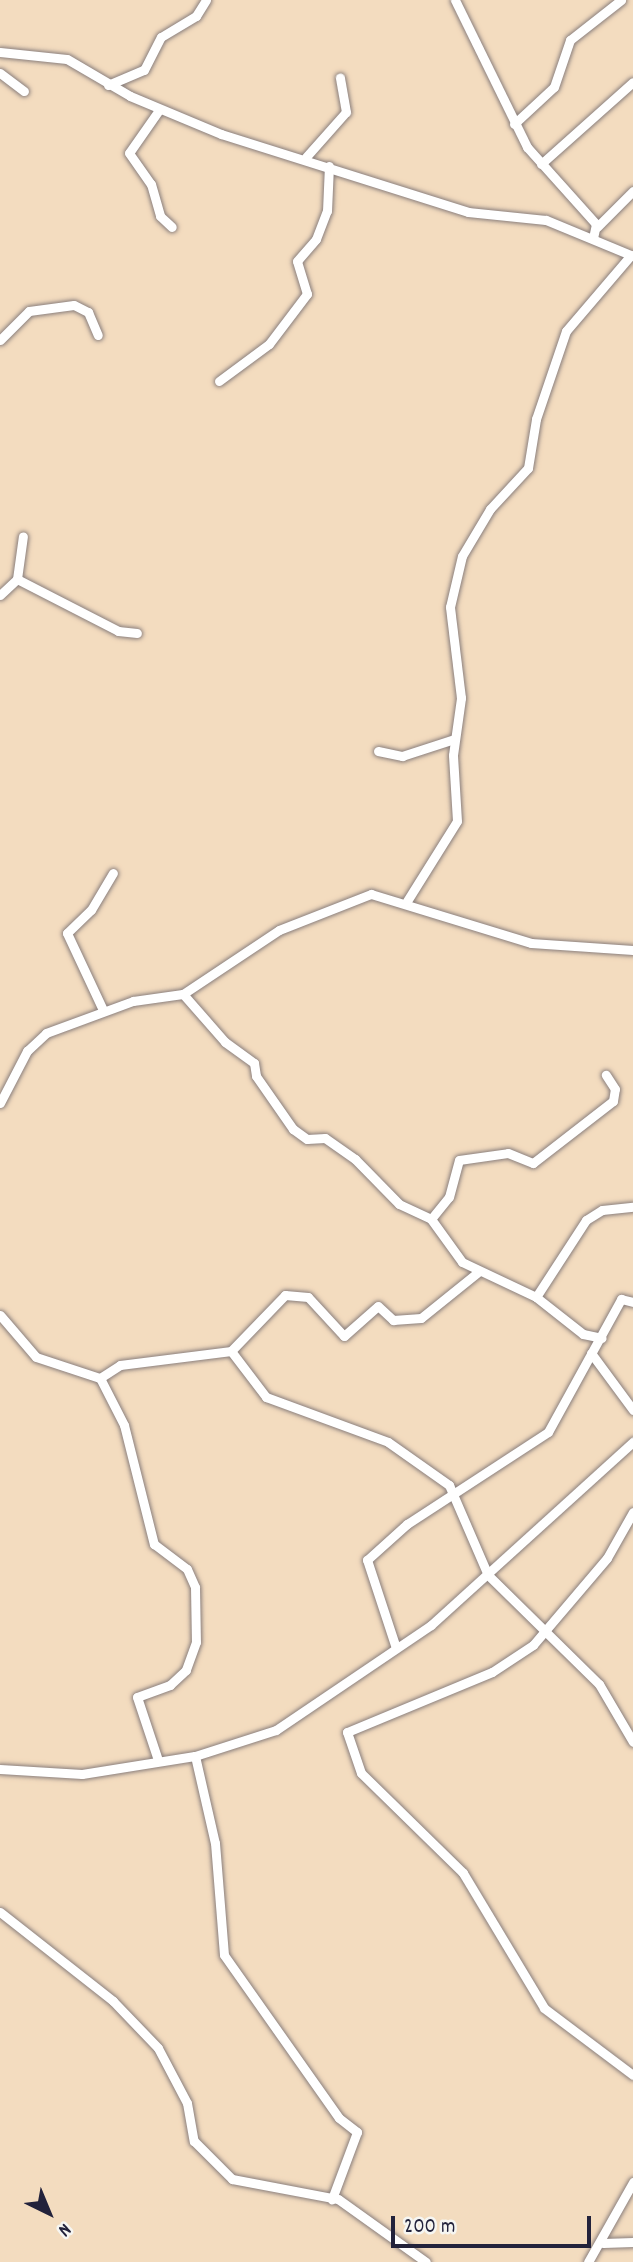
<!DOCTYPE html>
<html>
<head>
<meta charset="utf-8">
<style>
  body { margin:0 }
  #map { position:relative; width:633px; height:2262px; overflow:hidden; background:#f3dcbf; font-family:Dekko,sans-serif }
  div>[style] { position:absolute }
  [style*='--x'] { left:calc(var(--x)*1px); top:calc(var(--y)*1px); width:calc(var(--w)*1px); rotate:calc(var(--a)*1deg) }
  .roads { filter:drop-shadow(0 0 2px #8a7f7d) drop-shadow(0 0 2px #8a7f7d) }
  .minor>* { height:9px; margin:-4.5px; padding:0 4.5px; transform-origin:4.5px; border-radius:4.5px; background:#fff }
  span { translate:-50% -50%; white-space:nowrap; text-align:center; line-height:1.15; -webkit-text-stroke:6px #f6f6f2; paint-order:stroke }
  .north { position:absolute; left:14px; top:2178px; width:70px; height:70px; -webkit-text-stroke:5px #f6f6f2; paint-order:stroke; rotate:137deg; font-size:19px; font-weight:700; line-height:28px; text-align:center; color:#22223b }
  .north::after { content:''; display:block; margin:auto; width:24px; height:32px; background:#22223b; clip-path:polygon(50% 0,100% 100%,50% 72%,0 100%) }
  .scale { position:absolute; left:391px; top:2216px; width:200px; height:32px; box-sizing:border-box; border:4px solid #22223b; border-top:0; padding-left:9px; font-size:21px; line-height:24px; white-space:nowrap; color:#22223b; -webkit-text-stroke:5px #f6f6f2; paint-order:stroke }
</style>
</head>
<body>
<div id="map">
  <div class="roads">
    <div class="minor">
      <div style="--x:455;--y:0;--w:164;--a:63.9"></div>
      <div style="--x:527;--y:147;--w:103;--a:48.1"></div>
      <div style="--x:596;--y:224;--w:14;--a:102"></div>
      <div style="--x:0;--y:52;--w:67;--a:6"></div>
      <div style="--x:67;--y:59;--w:73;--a:30.4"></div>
      <div style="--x:130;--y:96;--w:99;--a:22.7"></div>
      <div style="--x:221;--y:134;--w:259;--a:17.5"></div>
      <div style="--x:468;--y:212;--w:78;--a:5.9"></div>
      <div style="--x:546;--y:220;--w:94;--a:22.5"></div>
      <div style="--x:0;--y:73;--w:30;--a:37"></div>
      <div style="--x:108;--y:85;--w:39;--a:-23"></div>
      <div style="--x:144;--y:70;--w:37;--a:-63"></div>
      <div style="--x:161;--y:37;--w:41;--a:-31"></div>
      <div style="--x:196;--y:16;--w:19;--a:-58"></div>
      <div style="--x:159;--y:110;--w:52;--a:124.9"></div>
      <div style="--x:129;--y:153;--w:38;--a:55"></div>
      <div style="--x:151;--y:184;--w:33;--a:74"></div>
      <div style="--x:160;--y:216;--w:16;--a:43"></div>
      <div style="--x:514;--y:124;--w:54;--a:-42.8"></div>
      <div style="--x:554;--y:87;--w:50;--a:-71.2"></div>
      <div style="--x:570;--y:40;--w:65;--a:-38.1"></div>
      <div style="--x:306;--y:157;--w:60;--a:-48.4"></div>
      <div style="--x:346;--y:112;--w:35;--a:-100"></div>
      <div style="--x:541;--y:164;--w:123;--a:-41.7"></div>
      <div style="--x:597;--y:227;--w:51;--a:-45"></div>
      <div style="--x:0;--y:340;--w:41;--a:-45"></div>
      <div style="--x:29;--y:311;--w:45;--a:-7.6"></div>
      <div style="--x:74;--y:305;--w:16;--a:27"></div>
      <div style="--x:88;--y:312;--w:25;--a:67"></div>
      <div style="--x:219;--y:381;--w:62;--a:-36.5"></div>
      <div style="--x:269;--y:344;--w:63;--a:-52.8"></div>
      <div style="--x:307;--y:294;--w:34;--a:-107"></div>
      <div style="--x:297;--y:261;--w:29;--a:-49"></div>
      <div style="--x:316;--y:239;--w:30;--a:-69"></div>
      <div style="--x:327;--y:211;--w:45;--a:-87.5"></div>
      <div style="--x:17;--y:579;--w:114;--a:27.2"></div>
      <div style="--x:118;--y:631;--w:19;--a:6"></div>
      <div style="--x:0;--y:595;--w:23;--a:-43"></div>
      <div style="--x:17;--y:579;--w:43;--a:-82.1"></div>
      <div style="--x:378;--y:751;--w:25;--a:12"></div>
      <div style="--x:402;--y:756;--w:55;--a:-18.1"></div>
      <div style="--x:407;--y:901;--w:94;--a:-58"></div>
      <div style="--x:457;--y:821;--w:66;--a:-93.5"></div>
      <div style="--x:453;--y:755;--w:58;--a:-82"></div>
      <div style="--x:461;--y:698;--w:92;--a:-96.9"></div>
      <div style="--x:450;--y:607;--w:52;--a:-76.8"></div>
      <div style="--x:462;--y:556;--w:55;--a:-59.2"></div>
      <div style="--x:490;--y:509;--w:56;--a:-47.2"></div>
      <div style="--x:528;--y:468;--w:50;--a:-80.7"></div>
      <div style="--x:536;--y:419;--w:93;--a:-71.2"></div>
      <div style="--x:566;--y:331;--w:100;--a:-49.5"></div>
      <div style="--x:183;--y:994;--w:64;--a:48.8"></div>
      <div style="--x:225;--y:1042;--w:36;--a:36"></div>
      <div style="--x:254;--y:1063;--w:13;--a:81"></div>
      <div style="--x:256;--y:1076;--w:65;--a:55.1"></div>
      <div style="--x:293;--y:1129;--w:17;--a:36"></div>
      <div style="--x:307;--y:1139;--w:18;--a:-3"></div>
      <div style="--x:325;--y:1138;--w:37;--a:35"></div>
      <div style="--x:355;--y:1159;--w:63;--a:45.6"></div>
      <div style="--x:399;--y:1204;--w:35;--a:25"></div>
      <div style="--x:431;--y:1219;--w:53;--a:54.2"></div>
      <div style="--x:462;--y:1262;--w:82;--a:25.3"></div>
      <div style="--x:536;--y:1297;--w:60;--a:38.2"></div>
      <div style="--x:583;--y:1334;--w:19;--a:12"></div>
      <div style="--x:103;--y:1010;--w:85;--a:-115.1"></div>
      <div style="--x:67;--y:933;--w:33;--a:-44"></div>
      <div style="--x:91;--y:910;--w:43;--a:-59.3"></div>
      <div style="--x:0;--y:1103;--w:59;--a:-62.6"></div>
      <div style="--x:27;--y:1051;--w:26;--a:-43"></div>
      <div style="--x:46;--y:1033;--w:93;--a:-20.2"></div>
      <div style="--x:133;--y:1001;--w:50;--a:-8"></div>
      <div style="--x:183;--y:994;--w:115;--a:-33.7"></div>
      <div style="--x:279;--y:930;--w:99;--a:-21.4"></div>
      <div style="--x:371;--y:894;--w:167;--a:17"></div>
      <div style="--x:531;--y:943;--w:102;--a:3.9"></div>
      <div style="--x:431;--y:1219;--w:28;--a:-51"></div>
      <div style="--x:449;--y:1197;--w:38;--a:-75"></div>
      <div style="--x:459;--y:1160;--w:49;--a:-8.1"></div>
      <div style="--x:508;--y:1153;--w:27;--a:22"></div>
      <div style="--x:533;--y:1163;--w:101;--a:-37.8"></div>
      <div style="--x:613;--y:1101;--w:12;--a:-81"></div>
      <div style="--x:615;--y:1089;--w:17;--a:-123"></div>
      <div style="--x:536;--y:1297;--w:92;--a:-57"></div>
      <div style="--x:586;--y:1220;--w:19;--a:-32"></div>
      <div style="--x:602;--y:1210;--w:31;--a:-6"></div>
      <div style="--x:0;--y:1315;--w:55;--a:49.4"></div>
      <div style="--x:36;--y:1357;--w:67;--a:18.2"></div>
      <div style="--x:100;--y:1378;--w:53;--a:62.9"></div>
      <div style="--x:124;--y:1425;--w:123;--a:75.9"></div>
      <div style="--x:154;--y:1544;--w:41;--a:37.1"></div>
      <div style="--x:187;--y:1569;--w:20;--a:66"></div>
      <div style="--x:195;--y:1587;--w:55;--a:89"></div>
      <div style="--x:196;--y:1642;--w:30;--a:110"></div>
      <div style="--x:186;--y:1670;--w:22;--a:137"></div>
      <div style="--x:170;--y:1685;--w:35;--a:160"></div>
      <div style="--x:137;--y:1697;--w:66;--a:71.6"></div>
      <div style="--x:231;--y:1351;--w:58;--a:52.7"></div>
      <div style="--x:266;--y:1397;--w:130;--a:20.2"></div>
      <div style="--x:388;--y:1442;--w:75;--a:35.2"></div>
      <div style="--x:449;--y:1485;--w:98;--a:66.6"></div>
      <div style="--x:488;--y:1575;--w:156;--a:44.5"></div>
      <div style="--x:599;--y:1684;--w:67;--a:59.6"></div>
      <div style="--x:591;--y:1353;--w:71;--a:53.6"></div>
      <div style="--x:100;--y:1378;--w:24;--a:-33"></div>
      <div style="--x:120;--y:1365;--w:112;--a:-7.2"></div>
      <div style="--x:231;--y:1351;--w:78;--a:-46"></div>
      <div style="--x:285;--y:1295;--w:23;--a:5"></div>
      <div style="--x:308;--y:1297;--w:53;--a:47.3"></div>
      <div style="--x:344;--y:1336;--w:45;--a:-41.4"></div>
      <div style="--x:378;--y:1306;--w:21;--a:43"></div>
      <div style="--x:393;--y:1320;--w:28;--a:-4"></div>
      <div style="--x:421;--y:1318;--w:73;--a:-38.9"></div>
      <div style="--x:633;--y:1512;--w:53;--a:119.5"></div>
      <div style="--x:607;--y:1558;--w:114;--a:130.4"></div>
      <div style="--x:533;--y:1645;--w:49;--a:146.6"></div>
      <div style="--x:492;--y:1672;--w:157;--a:157.5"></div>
      <div style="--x:347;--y:1732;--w:43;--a:71.1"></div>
      <div style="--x:361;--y:1773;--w:143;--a:44.4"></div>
      <div style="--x:463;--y:1873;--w:157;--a:59"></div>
      <div style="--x:544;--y:2008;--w:111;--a:37"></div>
      <div style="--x:396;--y:1648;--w:93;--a:-108.2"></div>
      <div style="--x:367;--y:1560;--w:54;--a:-42"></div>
      <div style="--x:407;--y:1524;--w:168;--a:-33.1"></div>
      <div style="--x:548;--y:1432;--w:152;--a:-61.2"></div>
      <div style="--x:621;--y:1299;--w:12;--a:14"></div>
      <div style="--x:195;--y:1756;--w:89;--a:77.1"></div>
      <div style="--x:215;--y:1843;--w:112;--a:85.4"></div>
      <div style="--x:224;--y:1955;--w:199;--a:54.8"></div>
      <div style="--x:339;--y:2118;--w:23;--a:38"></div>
      <div style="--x:357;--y:2132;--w:72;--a:110.5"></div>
      <div style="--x:0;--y:1769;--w:82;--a:3.5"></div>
      <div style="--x:82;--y:1774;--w:114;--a:-9.1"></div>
      <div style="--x:195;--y:1756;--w:85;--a:-17.8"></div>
      <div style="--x:276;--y:1730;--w:187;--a:-34.1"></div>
      <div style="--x:431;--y:1625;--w:273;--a:-42.2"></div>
      <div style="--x:0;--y:1912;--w:144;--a:38.2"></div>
      <div style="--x:113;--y:2001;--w:65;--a:46.2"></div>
      <div style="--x:158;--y:2048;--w:62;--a:62.2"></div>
      <div style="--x:187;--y:2103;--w:39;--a:80"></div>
      <div style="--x:194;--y:2141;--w:54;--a:45"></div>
      <div style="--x:232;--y:2179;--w:108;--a:10.7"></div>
      <div style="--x:338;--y:2199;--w:108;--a:35.6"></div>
      <div style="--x:603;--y:2243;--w:30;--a:-2"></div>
      <div style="--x:588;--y:2262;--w:92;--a:-60.6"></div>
    </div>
  </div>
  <div class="north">N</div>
  <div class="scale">200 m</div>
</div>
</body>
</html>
